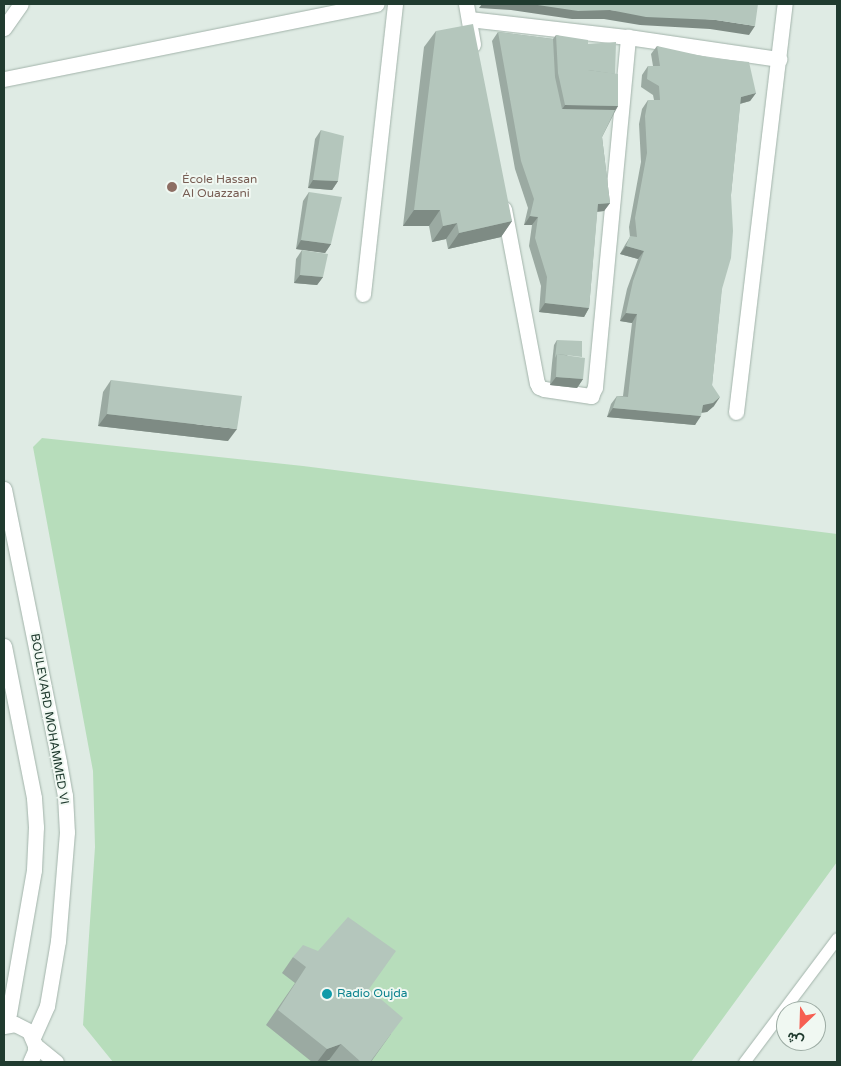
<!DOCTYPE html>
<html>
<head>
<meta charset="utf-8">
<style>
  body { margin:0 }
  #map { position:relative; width:841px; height:1066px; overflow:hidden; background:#dfebe4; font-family:"Varela Round",Vazirmatn,sans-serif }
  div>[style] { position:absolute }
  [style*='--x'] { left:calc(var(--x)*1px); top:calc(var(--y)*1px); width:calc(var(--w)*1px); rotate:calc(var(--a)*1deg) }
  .green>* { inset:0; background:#b7ddbb }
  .roads { filter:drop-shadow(0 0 1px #a2b3aa) drop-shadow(0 0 1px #a2b3aa) }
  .lane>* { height:11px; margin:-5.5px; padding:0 5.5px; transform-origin:5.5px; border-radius:5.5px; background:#fff }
  .street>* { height:15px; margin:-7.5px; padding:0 7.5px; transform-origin:7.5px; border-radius:7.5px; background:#fff }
  .secondary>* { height:15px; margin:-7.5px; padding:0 7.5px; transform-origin:7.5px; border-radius:7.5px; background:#fff }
  .wall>* { inset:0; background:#9baaa2 }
  .shaded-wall>* { inset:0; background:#7e8b84 }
  .building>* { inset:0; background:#b4c6bc }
  .dots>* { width:14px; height:14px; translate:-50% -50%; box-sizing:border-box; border:2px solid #f0f8f2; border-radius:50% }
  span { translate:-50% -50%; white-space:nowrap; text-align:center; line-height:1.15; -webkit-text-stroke:4px #f0f8f2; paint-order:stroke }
  .education-label { font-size:12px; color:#785e54 }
  .left { translate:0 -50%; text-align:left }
  .street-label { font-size:12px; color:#203b2f }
  .culture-label { font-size:12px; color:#0d838f }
  .frame { position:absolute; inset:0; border:5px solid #203b2f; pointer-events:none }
  .north { position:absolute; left:776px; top:1001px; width:50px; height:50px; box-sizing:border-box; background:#f0f8f2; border:1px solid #9daca4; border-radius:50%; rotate:204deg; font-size:14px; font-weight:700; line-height:20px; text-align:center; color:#203b2f }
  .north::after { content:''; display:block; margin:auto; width:18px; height:22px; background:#f65f52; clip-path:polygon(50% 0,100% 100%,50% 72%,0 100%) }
</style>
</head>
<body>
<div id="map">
  <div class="green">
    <div style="clip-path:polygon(42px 438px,303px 466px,837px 534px,837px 862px,691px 1062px,113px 1062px,83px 1025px,95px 847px,93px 771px,33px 447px)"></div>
  </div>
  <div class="roads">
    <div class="lane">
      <div style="--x:744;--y:1062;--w:155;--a:-53.1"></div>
    </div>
    <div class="street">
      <div style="--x:466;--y:4;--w:41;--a:80.1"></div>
      <div style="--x:469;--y:19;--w:160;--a:6.5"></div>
      <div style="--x:628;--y:37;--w:153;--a:8.3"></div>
      <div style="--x:4;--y:28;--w:29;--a:-55"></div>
      <div style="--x:4;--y:79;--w:380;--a:-11.4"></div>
      <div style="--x:504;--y:209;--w:177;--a:79.3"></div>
      <div style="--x:537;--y:383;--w:4;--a:63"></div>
      <div style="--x:539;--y:387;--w:5;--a:22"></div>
      <div style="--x:544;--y:389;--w:48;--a:8.5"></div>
      <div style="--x:591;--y:396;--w:10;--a:-66"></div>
      <div style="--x:595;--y:387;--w:352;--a:-84.6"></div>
      <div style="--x:363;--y:294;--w:292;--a:-83.7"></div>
      <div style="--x:736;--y:412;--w:411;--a:-83.2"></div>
    </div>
    <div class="secondary">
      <div style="--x:4;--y:489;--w:278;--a:78.6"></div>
      <div style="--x:59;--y:762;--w:34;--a:80"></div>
      <div style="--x:65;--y:795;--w:37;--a:87"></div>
      <div style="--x:67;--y:832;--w:109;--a:94.7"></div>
      <div style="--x:58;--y:941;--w:66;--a:99.6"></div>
      <div style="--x:47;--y:1006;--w:35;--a:114"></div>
      <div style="--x:4;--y:646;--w:155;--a:78.8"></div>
      <div style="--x:34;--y:798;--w:29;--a:86"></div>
      <div style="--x:36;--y:827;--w:43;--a:92.7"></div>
      <div style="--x:34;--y:870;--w:157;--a:99.9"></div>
      <div style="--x:4;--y:1026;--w:11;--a:-10"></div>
      <div style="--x:15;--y:1024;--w:16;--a:27"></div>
      <div style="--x:29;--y:1031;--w:15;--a:67"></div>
      <div style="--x:35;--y:1045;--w:6;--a:90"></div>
      <div style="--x:35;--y:1051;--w:12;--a:114"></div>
      <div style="--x:35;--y:1045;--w:27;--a:39"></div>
    </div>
  </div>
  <div class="wall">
    <div style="clip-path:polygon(436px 31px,512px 221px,501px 237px,448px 249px,446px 239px,432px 242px,429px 226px,403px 226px,424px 47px)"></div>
    <div style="clip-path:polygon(498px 32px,553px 39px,556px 35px,588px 44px,615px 74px,618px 106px,602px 137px,610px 203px,604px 211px,597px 212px,589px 308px,584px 317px,539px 312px,541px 286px,529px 246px,532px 225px,524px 225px,528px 208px,515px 169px,492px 41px)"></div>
    <div style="clip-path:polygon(657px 46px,756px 93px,750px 101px,740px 104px,712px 385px,714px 406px,707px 412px,701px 413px,695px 425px,607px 417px,611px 404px,617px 396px,623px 396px,632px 323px,620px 321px,627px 289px,638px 259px,620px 254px,625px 245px,630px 237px,629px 227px,641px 162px,639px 124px,642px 109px,648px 100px,654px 100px,653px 95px,641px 87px,642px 75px,648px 66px,653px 66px,651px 54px)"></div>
    <div style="clip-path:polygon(321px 130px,338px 181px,332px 190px,308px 188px,315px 139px)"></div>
    <div style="clip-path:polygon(309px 192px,331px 244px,325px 253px,296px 249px,303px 201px)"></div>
    <div style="clip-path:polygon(302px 250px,323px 277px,317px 285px,294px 283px,296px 259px)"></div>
    <div style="clip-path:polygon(557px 340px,583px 379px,577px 388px,550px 385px,552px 363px,554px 345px)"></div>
    <div style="clip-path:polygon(111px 380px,228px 441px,98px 426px,103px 392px)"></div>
    <div style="clip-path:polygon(293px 957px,369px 989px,391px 1034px,371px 1062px,332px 1062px,329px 1060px,323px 1062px,312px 1062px,266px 1025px,295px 983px,282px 973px)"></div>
  </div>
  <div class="shaded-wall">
    <div style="clip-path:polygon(482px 4px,531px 4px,610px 10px,716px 20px,755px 26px,749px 35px,710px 29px,640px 25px,604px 19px,572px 19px,511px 10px,479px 8px)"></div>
    <div style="clip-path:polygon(756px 93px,750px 101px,735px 105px,741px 97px)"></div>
    <div style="clip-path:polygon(565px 105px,618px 106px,610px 118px,556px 118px)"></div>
    <div style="clip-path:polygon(313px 180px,338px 181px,332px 190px,308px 188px)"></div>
    <div style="clip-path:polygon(610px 203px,604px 211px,592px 212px,598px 204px)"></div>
    <div style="clip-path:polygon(414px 210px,440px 210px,429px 226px,403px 226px)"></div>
    <div style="clip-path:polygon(530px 216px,538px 217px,532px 225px,524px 225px)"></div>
    <div style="clip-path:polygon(512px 221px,501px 237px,448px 249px,459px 233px)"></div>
    <div style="clip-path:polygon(457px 223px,446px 239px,432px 242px,443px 226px)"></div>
    <div style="clip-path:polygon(301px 240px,331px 244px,325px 253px,296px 249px)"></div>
    <div style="clip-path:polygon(626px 246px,644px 251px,638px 259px,620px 254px)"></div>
    <div style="clip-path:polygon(300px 275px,323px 277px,317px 285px,294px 283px)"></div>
    <div style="clip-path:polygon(545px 303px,589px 308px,584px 317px,539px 312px)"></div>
    <div style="clip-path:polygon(626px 313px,637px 314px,632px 323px,620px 321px)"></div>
    <div style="clip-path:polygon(556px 377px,583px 379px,577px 388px,550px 385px)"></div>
    <div style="clip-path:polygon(720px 397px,714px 406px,707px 412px,697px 413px,703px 405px)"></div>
    <div style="clip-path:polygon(613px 408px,701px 416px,695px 425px,607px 417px)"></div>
    <div style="clip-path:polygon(107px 414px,237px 429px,228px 441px,98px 426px)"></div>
    <div style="clip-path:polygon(341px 1044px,329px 1060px,323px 1062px,317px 1062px,327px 1049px)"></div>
  </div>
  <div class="building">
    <div style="clip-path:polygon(531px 4px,758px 4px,755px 26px,716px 20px,646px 17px,610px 10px,578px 11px)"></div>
    <div style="clip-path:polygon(473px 24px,512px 221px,459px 233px,457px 223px,443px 226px,440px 210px,414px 210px,436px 31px)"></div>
    <div style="clip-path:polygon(498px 32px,553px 39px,555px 77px,562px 109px,615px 110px,602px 137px,610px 203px,598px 204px,589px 308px,545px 303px,547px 277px,535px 238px,538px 217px,530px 216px,534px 199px,521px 161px)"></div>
    <div style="clip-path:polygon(556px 35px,588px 40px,588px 70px,618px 74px,618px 106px,565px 105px,558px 73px)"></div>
    <div style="clip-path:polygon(616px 42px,615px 74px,588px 70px,588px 44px)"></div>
    <div style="clip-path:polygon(657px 46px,711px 58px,749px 62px,756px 93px,741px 97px,731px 195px,733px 231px,731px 258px,722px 289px,712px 385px,720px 397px,713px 403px,703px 405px,701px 416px,613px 408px,617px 396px,628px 397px,637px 314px,626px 313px,633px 281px,644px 251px,626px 246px,630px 236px,637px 237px,635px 218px,647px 153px,645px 116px,648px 100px,660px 100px,659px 86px,647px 79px,648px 66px,660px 66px)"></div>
    <div style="clip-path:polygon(321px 130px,344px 136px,338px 181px,313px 180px)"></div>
    <div style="clip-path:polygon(309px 192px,342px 197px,331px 244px,301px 240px)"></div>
    <div style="clip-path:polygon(302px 250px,328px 254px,323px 277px,300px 275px)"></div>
    <div style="clip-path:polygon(557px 340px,582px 341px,582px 357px,557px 354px,555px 358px)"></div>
    <div style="clip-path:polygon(557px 354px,585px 358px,583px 379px,556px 377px)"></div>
    <div style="clip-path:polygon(111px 380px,242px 396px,237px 429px,107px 414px)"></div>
    <div style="clip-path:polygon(348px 917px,396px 951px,369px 989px,403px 1018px,370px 1062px,361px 1062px,341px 1044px,327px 1049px,278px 1010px,306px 967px,293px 957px,303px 945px,318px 951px)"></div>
  </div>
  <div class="dots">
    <div style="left:172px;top:187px;background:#8d6e63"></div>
    <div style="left:327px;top:994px;background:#0f9aa8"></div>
  </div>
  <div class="education-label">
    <span class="left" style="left:182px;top:187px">École Hassan<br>Al Ouazzani</span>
  </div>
  <div class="street-label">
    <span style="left:49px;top:719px;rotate:80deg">BOULEVARD MOHAMMED VI</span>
  </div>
  <div class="culture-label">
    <span class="left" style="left:337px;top:994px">Radio Oujda</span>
  </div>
  <div class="frame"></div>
  <div class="north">ش</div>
</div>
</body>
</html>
